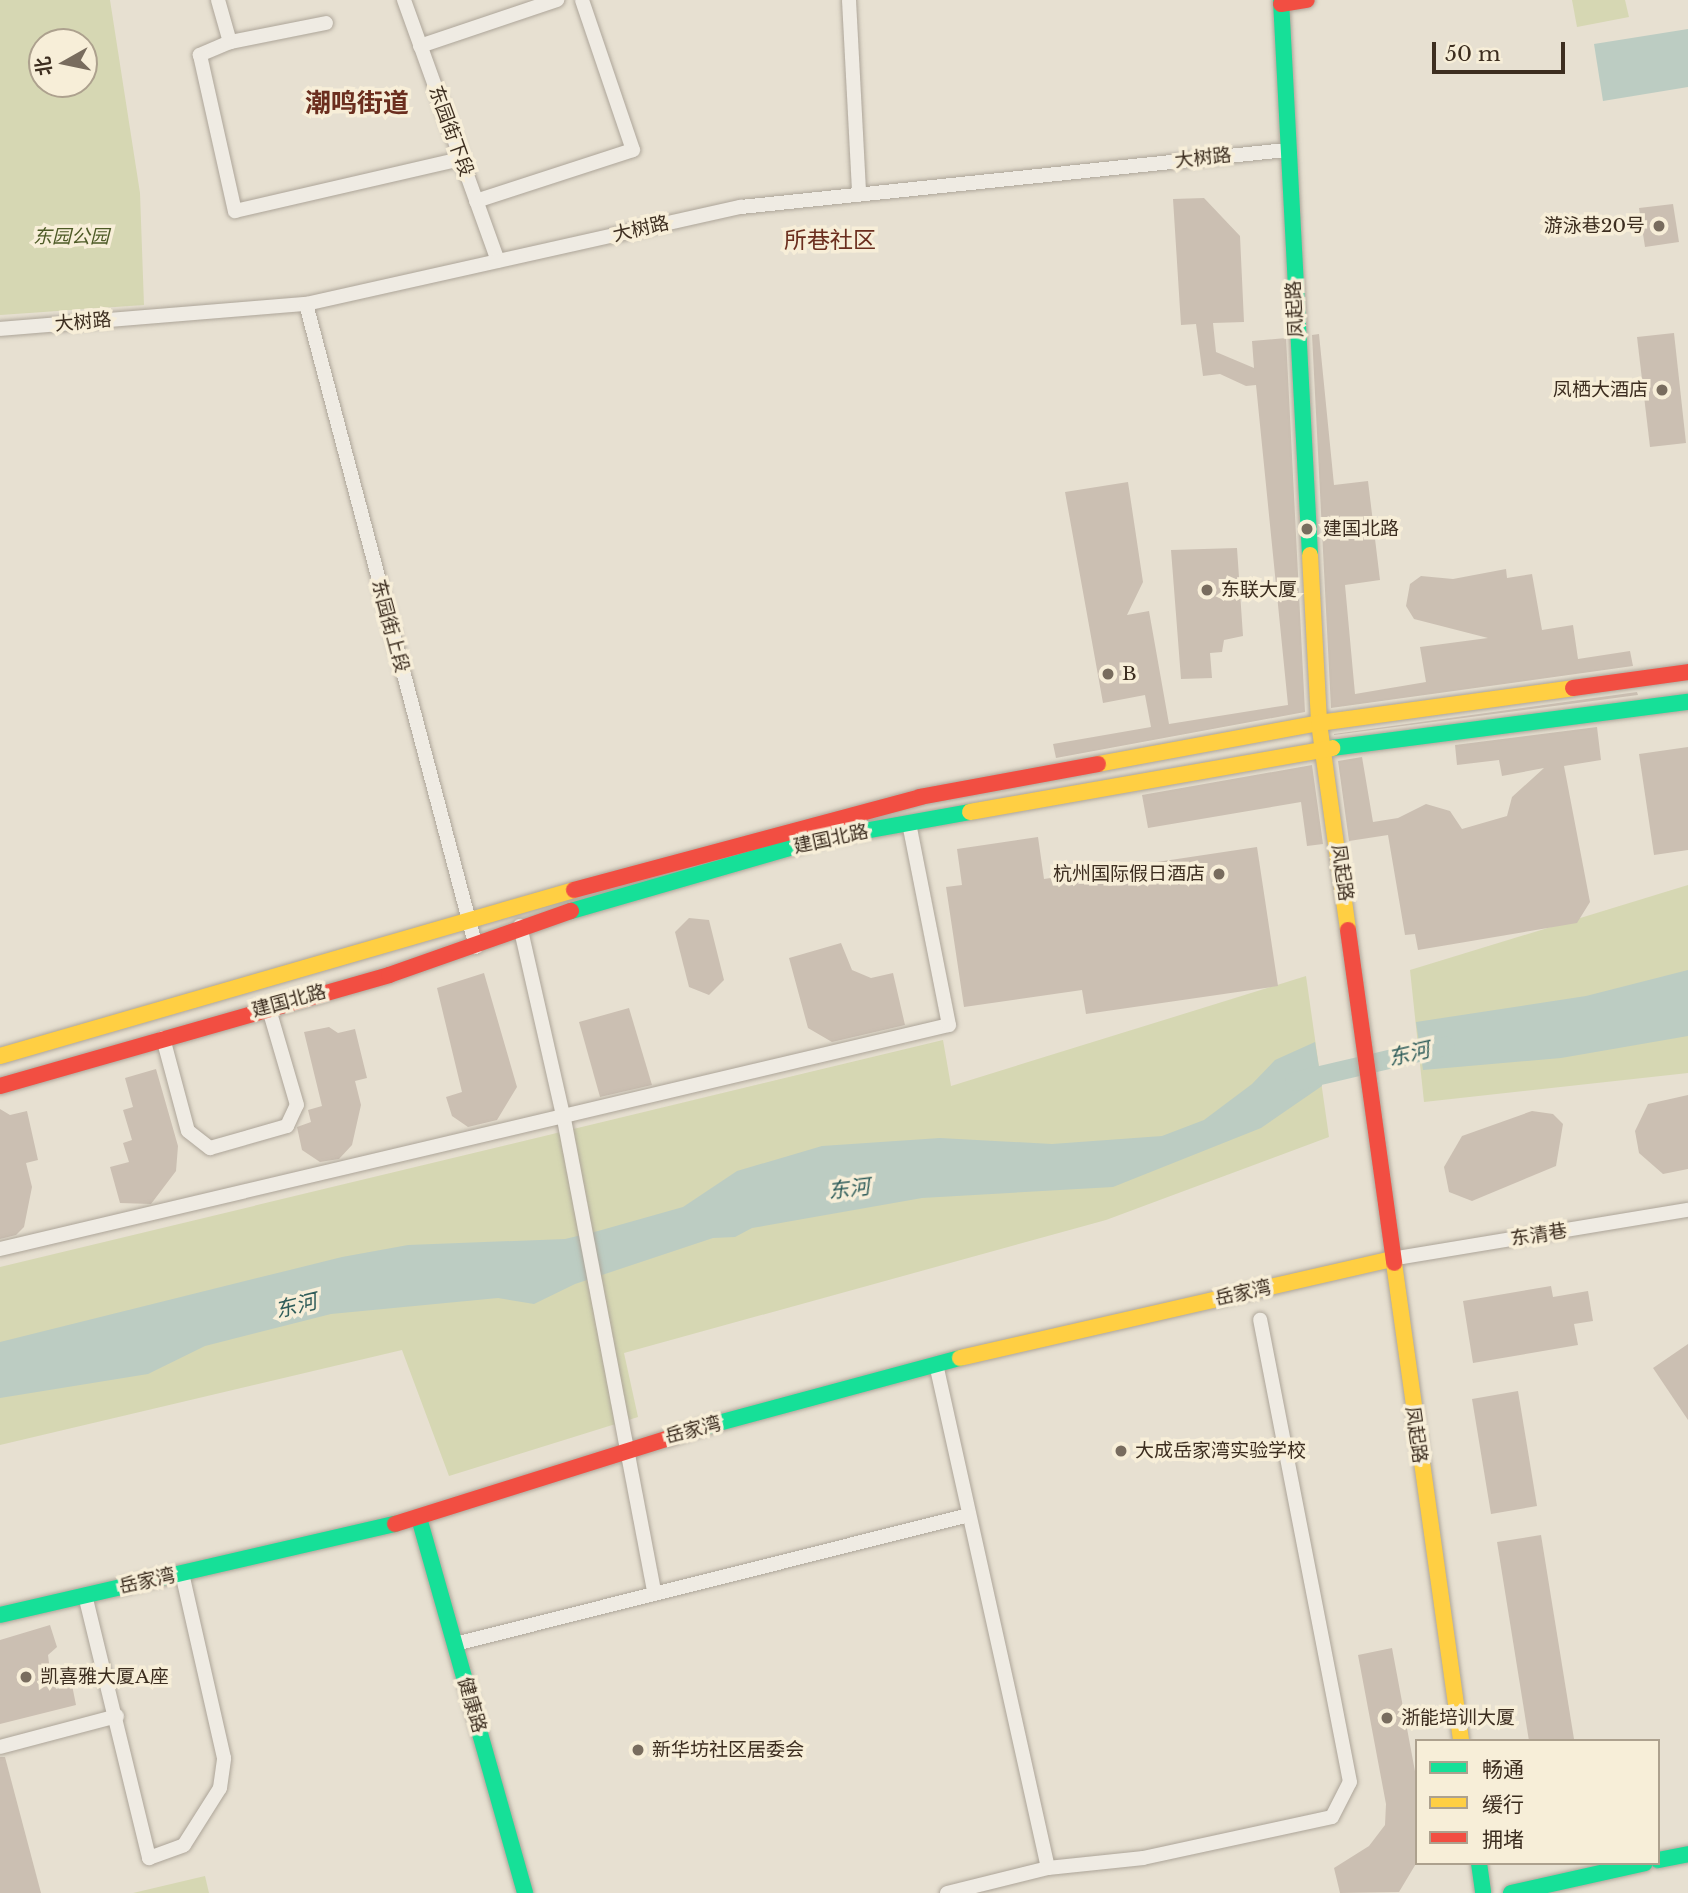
<!DOCTYPE html>
<html>
<head>
<meta charset="utf-8">
<style>
  body { margin:0 }
  #map { position:relative; width:1688px; height:1893px; overflow:hidden; background:#e7e0d1; font-family:"Libre Baskerville","Noto Sans SC",serif }
  div>[style] { position:absolute }
  [style*='--x'] { left:calc(var(--x)*1px); top:calc(var(--y)*1px); width:calc(var(--w)*1px); rotate:calc(var(--a)*1deg) }
  .green>* { inset:0; background:#d6d7b3 }
  .water>* { inset:0; background:#bcccc2 }
  .canal>* { height:19px; margin:-9.5px; padding:0 9.5px; transform-origin:9.5px; border-radius:9.5px; background:#bcccc2 }
  .building>* { inset:0; background:#cbbfb2 }
  .roads { filter:drop-shadow(0 0 2px #ada599) drop-shadow(0 0 2px #ada599) }
  .street>* { height:14px; margin:-7px; padding:0 7px; transform-origin:7px; border-radius:7px; background:#efebe3 }
  .fast>* { height:16px; margin:-8px; padding:0 8px; transform-origin:8px; border-radius:8px; background:#16e098 }
  .slow>* { height:16px; margin:-8px; padding:0 8px; transform-origin:8px; border-radius:8px; background:#ffcf43 }
  .jam>* { height:16px; margin:-8px; padding:0 8px; transform-origin:8px; border-radius:8px; background:#f24e42 }
  .dots>* { width:19px; height:19px; translate:-50% -50%; box-sizing:border-box; border:4px solid #f7eed8; border-radius:50% }
  span { translate:-50% -50%; white-space:nowrap; text-align:center; line-height:1.15; -webkit-text-stroke:7px #f7eed8; paint-order:stroke }
  .street-label { font-size:19px; color:#3d2e20 }
  .poi-label { font-size:19px; color:#3d2e20 }
  .right { translate:-100% -50%; text-align:right }
  .left { translate:0 -50%; text-align:left }
  .park-label { font-size:19px; color:#4d5a26; font-style:italic }
  .water-label { font-size:21px; color:#2f5d5a; font-style:italic }
  .quarter-label { font-size:23px; color:#6b2e1e }
  .district-label { font-size:26px; color:#6b2e1e; font-weight:700 }
  .legend { position:absolute; left:1415px; top:1739px; width:245px; height:126px; box-sizing:border-box; background:#f7eed8; border:2px solid #ada18e; margin:0; padding:9px 12px; list-style:none; font-size:21px; color:#3d2e20 }
  .legend li { display:flex; align-items:center; gap:14px; height:35px }
  .legend b { width:35px; border:2px solid #ada18e }
  .north { position:absolute; left:28px; top:28px; width:70px; height:70px; box-sizing:border-box; background:#f7eed8; border:2px solid #ada18e; border-radius:50%; rotate:261deg; font-size:19px; font-weight:700; line-height:28px; text-align:center; color:#3d2e20 }
  .north::after { content:''; display:block; margin:auto; width:24px; height:32px; background:#786c5e; clip-path:polygon(50% 0,100% 100%,50% 72%,0 100%) }
  .scale { position:absolute; left:1432px; top:42px; width:133px; height:32px; box-sizing:border-box; border:4px solid #3d2e20; border-top:0; padding-left:9px; font-size:21px; line-height:24px; white-space:nowrap; color:#3d2e20; -webkit-text-stroke:5px #f7eed8; paint-order:stroke }
</style>
</head>
<body>
<div id="map">
  <div class="green">
    <div style="clip-path:polygon(evenodd,0 0,110px 0,140px 193px,144px 305px,0 315px,0 0,84px 42px,84px 84px,42px 84px,42px 42px,84px 42px)"></div>
    <div style="clip-path:polygon(1572px 0,1625px 0,1629px 17px,1577px 27px)"></div>
    <div style="clip-path:polygon(1688px 885px,1688px 1073px,1424px 1102px,1410px 970px)"></div>
    <div style="clip-path:polygon(1306px 976px,1329px 1137px,1106px 1220px,624px 1353px,638px 1417px,449px 1476px,402px 1350px,0 1445px,0 1267px,943px 1040px,951px 1086px)"></div>
    <div style="clip-path:polygon(205px 1876px,209px 1893px,133px 1893px)"></div>
  </div>
  <div class="water">
    <div style="clip-path:polygon(1688px 29px,1688px 87px,1603px 101px,1594px 44px)"></div>
    <div style="clip-path:polygon(1688px 970px,1688px 1036px,1561px 1058px,1423px 1070px,1416px 1022px,1586px 996px)"></div>
    <div style="clip-path:polygon(1315px 1042px,1322px 1086px,1261px 1128px,1113px 1187px,922px 1198px,752px 1228px,735px 1237px,713px 1238px,575px 1284px,534px 1304px,498px 1298px,331px 1314px,205px 1346px,148px 1374px,0 1398px,0 1342px,342px 1257px,408px 1245px,565px 1239px,598px 1231px,683px 1207px,737px 1171px,822px 1146px,940px 1138px,1052px 1144px,1162px 1136px,1204px 1120px,1252px 1084px,1275px 1060px)"></div>
  </div>
  <div class="canal">
    <div style="--x:1294;--y:1081;--w:155;--a:-13.1"></div>
  </div>
  <div class="building">
    <div style="clip-path:polygon(1204px 198px,1240px 236px,1244px 322px,1213px 323px,1216px 352px,1254px 368px,1252px 341px,1286px 338px,1305px 712px,1056px 758px,1053px 744px,1151px 727px,1145px 695px,1103px 703px,1065px 492px,1128px 482px,1143px 582px,1127px 615px,1149px 611px,1169px 724px,1288px 705px,1256px 385px,1246px 386px,1220px 374px,1203px 376px,1196px 324px,1181px 325px,1173px 199px)"></div>
    <div style="clip-path:polygon(1673px 204px,1679px 242px,1645px 247px,1639px 208px)"></div>
    <div style="clip-path:polygon(1674px 333px,1686px 443px,1650px 447px,1637px 337px)"></div>
    <div style="clip-path:polygon(1319px 334px,1334px 485px,1368px 481px,1380px 580px,1345px 585px,1355px 694px,1426px 682px,1420px 647px,1488px 638px,1414px 619px,1406px 606px,1410px 584px,1421px 576px,1453px 579px,1506px 569px,1507px 578px,1532px 574px,1542px 630px,1573px 625px,1578px 659px,1630px 651px,1633px 666px,1331px 708px,1312px 335px)"></div>
    <div style="clip-path:polygon(1237px 548px,1243px 636px,1224px 640px,1222px 652px,1210px 653px,1212px 678px,1181px 679px,1171px 550px)"></div>
    <div style="clip-path:polygon(1637px 692px,1638px 695px,1334px 735px,1334px 734px)"></div>
    <div style="clip-path:polygon(1597px 727px,1601px 760px,1564px 766px,1590px 902px,1577px 923px,1418px 950px,1415px 934px,1405px 935px,1388px 835px,1349px 841px,1338px 761px,1362px 757px,1373px 822px,1398px 818px,1426px 804px,1450px 811px,1462px 829px,1507px 816px,1512px 797px,1544px 768px,1502px 776px,1499px 760px,1457px 765px,1455px 745px)"></div>
    <div style="clip-path:polygon(1688px 747px,1688px 850px,1654px 855px,1639px 754px)"></div>
    <div style="clip-path:polygon(1312px 765px,1323px 844px,1307px 846px,1301px 802px,1148px 828px,1142px 795px)"></div>
    <div style="clip-path:polygon(1038px 837px,1044px 879px,1257px 847px,1278px 986px,1086px 1014px,1082px 990px,964px 1007px,946px 887px,962px 885px,957px 849px)"></div>
    <div style="clip-path:polygon(689px 918px,709px 920px,724px 980px,709px 995px,689px 987px,675px 932px)"></div>
    <div style="clip-path:polygon(841px 943px,852px 970px,871px 978px,893px 973px,905px 1025px,832px 1042px,808px 1028px,789px 958px)"></div>
    <div style="clip-path:polygon(484px 973px,517px 1087px,497px 1120px,468px 1127px,452px 1116px,446px 1097px,462px 1092px,437px 988px)"></div>
    <div style="clip-path:polygon(629px 1008px,652px 1085px,600px 1097px,579px 1022px)"></div>
    <div style="clip-path:polygon(329px 1027px,338px 1033px,355px 1029px,367px 1078px,355px 1081px,361px 1105px,352px 1145px,339px 1159px,320px 1162px,302px 1150px,297px 1127px,311px 1122px,308px 1110px,322px 1106px,304px 1032px)"></div>
    <div style="clip-path:polygon(156px 1069px,178px 1146px,176px 1171px,151px 1204px,120px 1203px,110px 1167px,129px 1162px,123px 1143px,132px 1140px,123px 1110px,133px 1107px,125px 1078px)"></div>
    <div style="clip-path:polygon(1688px 1095px,1688px 1169px,1663px 1174px,1639px 1153px,1635px 1131px,1648px 1104px)"></div>
    <div style="clip-path:polygon(0 1109px,10px 1115px,27px 1111px,38px 1160px,26px 1163px,32px 1187px,24px 1227px,16px 1235px,0 1239px)"></div>
    <div style="clip-path:polygon(1532px 1111px,1553px 1114px,1563px 1124px,1556px 1166px,1472px 1201px,1449px 1192px,1444px 1167px,1462px 1136px)"></div>
    <div style="clip-path:polygon(1551px 1286px,1553px 1297px,1588px 1291px,1593px 1321px,1574px 1324px,1578px 1345px,1473px 1363px,1463px 1301px)"></div>
    <div style="clip-path:polygon(1688px 1344px,1688px 1420px,1653px 1368px)"></div>
    <div style="clip-path:polygon(1518px 1391px,1537px 1506px,1491px 1514px,1472px 1399px)"></div>
    <div style="clip-path:polygon(1541px 1535px,1574px 1739px,1566px 1741px,1529px 1741px,1497px 1542px)"></div>
    <div style="clip-path:polygon(50px 1625px,57px 1647px,48px 1655px,50px 1671px,56px 1689px,72px 1685px,76px 1705px,0 1724px,0 1640px)"></div>
    <div style="clip-path:polygon(1392px 1648px,1417px 1782px,1417px 1862px,1399px 1892px,1340px 1893px,1334px 1868px,1369px 1846px,1385px 1825px,1386px 1804px,1358px 1655px)"></div>
    <div style="clip-path:polygon(0 1757px,5px 1757px,41px 1893px,0 1893px)"></div>
  </div>
  <div class="roads">
    <div class="street">
      <div style="--x:218;--y:0;--w:44;--a:74.1"></div>
      <div style="--x:404;--y:0;--w:277;--a:70.2"></div>
      <div style="--x:849;--y:0;--w:194;--a:87"></div>
      <div style="--x:326;--y:23;--w:98;--a:168.8"></div>
      <div style="--x:230;--y:42;--w:33;--a:157"></div>
      <div style="--x:200;--y:55;--w:160;--a:77.4"></div>
      <div style="--x:235;--y:211;--w:232;--a:-13"></div>
      <div style="--x:420;--y:46;--w:145;--a:-18.6"></div>
      <div style="--x:476;--y:201;--w:165;--a:-18"></div>
      <div style="--x:633;--y:150;--w:158;--a:-108.8"></div>
      <div style="--x:306;--y:304;--w:665;--a:75.19"></div>
      <div style="--x:0;--y:329;--w:307;--a:-4.7"></div>
      <div style="--x:306;--y:304;--w:446;--a:-12.6"></div>
      <div style="--x:741;--y:207;--w:548;--a:-5.97"></div>
      <div style="--x:520;--y:926;--w:198;--a:77.2"></div>
      <div style="--x:564;--y:1119;--w:482;--a:79.2"></div>
      <div style="--x:163;--y:1038;--w:96;--a:75"></div>
      <div style="--x:188;--y:1131;--w:28;--a:38"></div>
      <div style="--x:210;--y:1148;--w:80;--a:-15.9"></div>
      <div style="--x:287;--y:1126;--w:23;--a:-65"></div>
      <div style="--x:297;--y:1105;--w:103;--a:-106.3"></div>
      <div style="--x:0;--y:1249;--w:975;--a:-13.28"></div>
      <div style="--x:949;--y:1025;--w:206;--a:-101.2"></div>
      <div style="--x:1391;--y:1259;--w:301;--a:-9.4"></div>
      <div style="--x:936;--y:1364;--w:516;--a:77.47"></div>
      <div style="--x:85;--y:1595;--w:271;--a:76.3"></div>
      <div style="--x:149;--y:1858;--w:37;--a:-20"></div>
      <div style="--x:184;--y:1845;--w:67;--a:-57.7"></div>
      <div style="--x:220;--y:1788;--w:30;--a:-82"></div>
      <div style="--x:224;--y:1758;--w:190;--a:-102.8"></div>
      <div style="--x:455;--y:1644;--w:530;--a:-14.09"></div>
      <div style="--x:0;--y:1747;--w:121;--a:-14.8"></div>
      <div style="--x:947;--y:1893;--w:104;--a:-13.9"></div>
      <div style="--x:1048;--y:1868;--w:96;--a:-6"></div>
      <div style="--x:1143;--y:1858;--w:193;--a:-12.2"></div>
      <div style="--x:1332;--y:1817;--w:39;--a:-63"></div>
      <div style="--x:1350;--y:1782;--w:471;--a:-101"></div>
    </div>
    <div class="fast">
      <div style="--x:1281;--y:0;--w:556;--a:87.01"></div>
      <div style="--x:1332;--y:748;--w:359;--a:-7.4"></div>
      <div style="--x:571;--y:911;--w:259;--a:-16.1"></div>
      <div style="--x:820;--y:839;--w:152;--a:-10.2"></div>
      <div style="--x:704;--y:1427;--w:265;--a:-15.1"></div>
      <div style="--x:419;--y:1518;--w:390;--a:74.2"></div>
      <div style="--x:0;--y:1615;--w:405;--a:-13"></div>
      <div style="--x:1658;--y:1860;--w:31;--a:-11"></div>
      <div style="--x:1479;--y:1863;--w:30;--a:82"></div>
      <div style="--x:1511;--y:1893;--w:137;--a:-12.6"></div>
    </div>
    <div class="slow">
      <div style="--x:1310;--y:555;--w:168;--a:86.9"></div>
      <div style="--x:1319;--y:723;--w:209;--a:82"></div>
      <div style="--x:1098;--y:764;--w:225;--a:-10.5"></div>
      <div style="--x:1319;--y:723;--w:256;--a:-7.8"></div>
      <div style="--x:970;--y:812;--w:368;--a:-10"></div>
      <div style="--x:0;--y:1056;--w:598;--a:-16.13"></div>
      <div style="--x:1394;--y:1263;--w:483;--a:82"></div>
      <div style="--x:960;--y:1358;--w:442;--a:-12.9"></div>
    </div>
    <div class="jam">
      <div style="--x:1281;--y:4;--w:26;--a:-9"></div>
      <div style="--x:1573;--y:688;--w:116;--a:-7.9"></div>
      <div style="--x:574;--y:890;--w:358;--a:-15"></div>
      <div style="--x:920;--y:797;--w:181;--a:-10.5"></div>
      <div style="--x:1348;--y:930;--w:336;--a:82.1"></div>
      <div style="--x:0;--y:1086;--w:405;--a:-15.9"></div>
      <div style="--x:389;--y:975;--w:193;--a:-19.4"></div>
      <div style="--x:395;--y:1524;--w:324;--a:-17.4"></div>
    </div>
  </div>
  <div class="dots">
    <div style="left:1659px;top:226px;background:#786c5e"></div>
    <div style="left:1662px;top:390px;background:#786c5e"></div>
    <div style="left:1307px;top:529px;background:#786c5e"></div>
    <div style="left:1207px;top:590px;background:#786c5e"></div>
    <div style="left:1108px;top:674px;background:#786c5e"></div>
    <div style="left:1219px;top:874px;background:#786c5e"></div>
    <div style="left:1121px;top:1451px;background:#786c5e"></div>
    <div style="left:26px;top:1677px;background:#786c5e"></div>
    <div style="left:1387px;top:1718px;background:#786c5e"></div>
    <div style="left:638px;top:1750px;background:#786c5e"></div>
  </div>
  <div class="street-label">
    <span style="left:451px;top:131px;rotate:70deg">东园街下段</span>
    <span style="left:1203px;top:158px;rotate:-6deg">大树路</span>
    <span style="left:641px;top:229px;rotate:-13deg">大树路</span>
    <span style="left:1295px;top:309px;rotate:-93deg">凤起路</span>
    <span style="left:83px;top:322px;rotate:-5deg">大树路</span>
    <span style="left:390px;top:626px;rotate:75deg">东园街上段</span>
    <span style="left:831px;top:839px;rotate:-12deg">建国北路</span>
    <span style="left:1342px;top:873px;rotate:82deg">凤起路</span>
    <span style="left:289px;top:1001px;rotate:-15deg">建国北路</span>
    <span style="left:1539px;top:1235px;rotate:-9deg">东清巷</span>
    <span style="left:1243px;top:1293px;rotate:-13deg">岳家湾</span>
    <span style="left:693px;top:1430px;rotate:-15deg">岳家湾</span>
    <span style="left:1416px;top:1435px;rotate:82deg">凤起路</span>
    <span style="left:147px;top:1581px;rotate:-13deg">岳家湾</span>
    <span style="left:472px;top:1705px;rotate:74deg">健康路</span>
  </div>
  <div class="poi-label">
    <span class="right" style="left:1645px;top:226px">游泳巷20号</span>
    <span class="right" style="left:1648px;top:390px">凤栖大酒店</span>
    <span class="left" style="left:1323px;top:529px">建国北路</span>
    <span class="left" style="left:1221px;top:590px">东联大厦</span>
    <span class="left" style="left:1122px;top:674px">B</span>
    <span class="right" style="left:1205px;top:874px">杭州国际假日酒店</span>
    <span class="left" style="left:1135px;top:1451px">大成岳家湾实验学校</span>
    <span class="left" style="left:40px;top:1677px">凯喜雅大厦A座</span>
    <span class="left" style="left:1401px;top:1718px">浙能培训大厦</span>
    <span class="left" style="left:652px;top:1750px">新华坊社区居委会</span>
  </div>
  <div class="park-label">
    <span style="left:71px;top:237px">东园公园</span>
  </div>
  <div class="water-label">
    <span style="left:1409px;top:1054px;rotate:-13deg">东河</span>
    <span style="left:849px;top:1189px;rotate:-7deg">东河</span>
    <span style="left:296px;top:1306px;rotate:-14deg">东河</span>
  </div>
  <div class="quarter-label">
    <span style="left:830px;top:240px">所巷社区</span>
  </div>
  <div class="district-label">
    <span style="left:357px;top:104px">潮鸣街道</span>
  </div>
  <ul class="legend">
  <li><b style="height:9px;background:#16e098"></b>畅通</li>
  <li><b style="height:9px;background:#ffcf43"></b>缓行</li>
  <li><b style="height:9px;background:#f24e42"></b>拥堵</li>
  </ul>
  <div class="north">北</div>
  <div class="scale">50 m</div>
</div>
</body>
</html>
